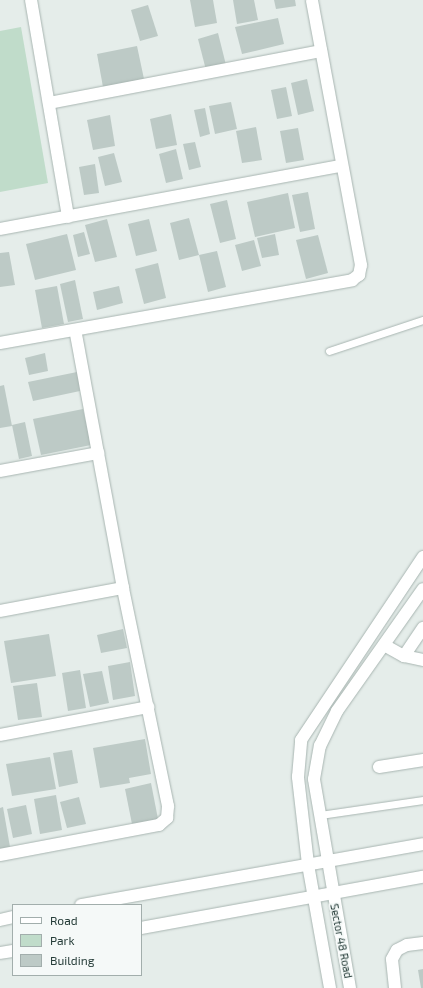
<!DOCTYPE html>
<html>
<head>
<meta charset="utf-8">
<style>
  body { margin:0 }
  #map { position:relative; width:423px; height:988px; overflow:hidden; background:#e5edea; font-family:"Exo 2",sans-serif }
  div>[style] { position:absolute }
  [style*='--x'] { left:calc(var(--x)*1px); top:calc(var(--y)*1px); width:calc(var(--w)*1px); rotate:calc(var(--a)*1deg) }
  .green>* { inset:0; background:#c0dcca }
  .building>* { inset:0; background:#bdcac6 }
  .roads { filter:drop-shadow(0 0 1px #a8b5b1) drop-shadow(0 0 1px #a8b5b1) }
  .service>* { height:7px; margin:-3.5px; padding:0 3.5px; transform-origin:3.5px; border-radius:3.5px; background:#fff }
  .minor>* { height:12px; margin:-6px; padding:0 6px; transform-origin:6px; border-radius:6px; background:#fff }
  .tertiary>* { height:12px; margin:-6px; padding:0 6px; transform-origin:6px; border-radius:6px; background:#fff }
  span { translate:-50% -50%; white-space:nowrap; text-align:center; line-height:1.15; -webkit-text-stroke:3.5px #f5f9f8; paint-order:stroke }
  .street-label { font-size:11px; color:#263d39 }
  .legend { position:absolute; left:12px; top:904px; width:130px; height:72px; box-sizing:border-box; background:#f5f9f8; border:1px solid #a2aeac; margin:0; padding:5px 7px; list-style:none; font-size:12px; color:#263d39 }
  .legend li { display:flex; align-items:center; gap:8px; height:20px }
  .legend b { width:20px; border:1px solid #a2aeac }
</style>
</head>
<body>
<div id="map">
  <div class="green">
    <div style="clip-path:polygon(21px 27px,48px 183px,0 192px,0 31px)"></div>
  </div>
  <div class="building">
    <div style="clip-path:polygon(190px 0,213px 0,217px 23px,195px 27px)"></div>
    <div style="clip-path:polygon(233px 0,254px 0,258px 20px,237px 24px)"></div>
    <div style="clip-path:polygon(274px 0,295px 0,296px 6px,276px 9px)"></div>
    <div style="clip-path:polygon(148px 5px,158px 36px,140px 41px,131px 10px)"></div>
    <div style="clip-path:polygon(278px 18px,284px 44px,242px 54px,235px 27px)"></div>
    <div style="clip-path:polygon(218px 33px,226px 65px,206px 70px,198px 39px)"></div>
    <div style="clip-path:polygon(137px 46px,144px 79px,103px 87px,97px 54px)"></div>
    <div style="clip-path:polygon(307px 79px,314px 111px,298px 115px,291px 83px)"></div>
    <div style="clip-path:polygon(286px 87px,292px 116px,277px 119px,271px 90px)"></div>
    <div style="clip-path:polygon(231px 102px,237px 129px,215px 134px,209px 106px)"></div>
    <div style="clip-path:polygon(205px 108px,210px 134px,200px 137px,194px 110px)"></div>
    <div style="clip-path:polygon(171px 114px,177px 145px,156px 149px,150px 119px)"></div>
    <div style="clip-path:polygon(110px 115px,115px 146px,93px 150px,87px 120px)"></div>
    <div style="clip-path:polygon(256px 127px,262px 160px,242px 163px,236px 131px)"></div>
    <div style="clip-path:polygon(298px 128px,304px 160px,286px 163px,280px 131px)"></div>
    <div style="clip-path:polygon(195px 142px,201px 167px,189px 170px,183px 144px)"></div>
    <div style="clip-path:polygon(176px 149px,183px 179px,166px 183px,159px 154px)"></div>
    <div style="clip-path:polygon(114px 153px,122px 182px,105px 186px,98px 157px)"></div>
    <div style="clip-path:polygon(95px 164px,99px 193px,84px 195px,79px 167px)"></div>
    <div style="clip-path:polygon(308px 192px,315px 229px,300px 232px,292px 195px)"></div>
    <div style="clip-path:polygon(288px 193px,295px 228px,255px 237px,247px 202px)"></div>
    <div style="clip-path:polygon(227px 200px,236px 239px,220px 243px,210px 204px)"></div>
    <div style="clip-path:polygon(189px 218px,199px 255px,179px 260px,170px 223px)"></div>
    <div style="clip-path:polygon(107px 219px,117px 257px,95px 262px,85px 225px)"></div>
    <div style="clip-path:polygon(149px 219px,157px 251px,136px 256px,128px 224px)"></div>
    <div style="clip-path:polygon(84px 232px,90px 254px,78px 257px,73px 235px)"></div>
    <div style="clip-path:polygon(67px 234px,76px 270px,35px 280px,26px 244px)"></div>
    <div style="clip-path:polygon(275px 234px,279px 255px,262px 258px,257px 238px)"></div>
    <div style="clip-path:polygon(318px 235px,328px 273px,306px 279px,296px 240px)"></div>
    <div style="clip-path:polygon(254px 240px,261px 266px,242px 271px,235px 245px)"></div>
    <div style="clip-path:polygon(217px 251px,226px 287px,208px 292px,199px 255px)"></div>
    <div style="clip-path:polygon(9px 252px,15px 285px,0 287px,0 253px)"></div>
    <div style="clip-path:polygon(158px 263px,166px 298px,144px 304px,135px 269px)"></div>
    <div style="clip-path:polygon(75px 280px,83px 319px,68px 322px,60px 284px)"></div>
    <div style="clip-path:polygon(57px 286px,64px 324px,42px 328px,35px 290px)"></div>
    <div style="clip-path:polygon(119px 286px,123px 303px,97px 310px,93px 292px)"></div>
    <div style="clip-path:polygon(45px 353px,48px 371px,29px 375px,25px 358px)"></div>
    <div style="clip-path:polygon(77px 372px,80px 391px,33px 401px,28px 382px)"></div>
    <div style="clip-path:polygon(4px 385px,12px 426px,0 428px,0 386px)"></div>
    <div style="clip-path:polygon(83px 409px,91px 445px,41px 455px,33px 419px)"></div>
    <div style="clip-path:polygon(25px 422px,32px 456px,19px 459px,12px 425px)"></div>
    <div style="clip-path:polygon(123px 629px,127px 648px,101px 653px,97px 635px)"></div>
    <div style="clip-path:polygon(49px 634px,56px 676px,11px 683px,4px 641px)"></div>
    <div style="clip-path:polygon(130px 662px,135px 696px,113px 700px,108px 666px)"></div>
    <div style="clip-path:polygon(80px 670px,86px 708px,68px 711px,62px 673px)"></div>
    <div style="clip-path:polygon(102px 671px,109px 703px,90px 707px,83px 674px)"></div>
    <div style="clip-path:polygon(37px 683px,42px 717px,18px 720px,13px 686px)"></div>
    <div style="clip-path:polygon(145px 739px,151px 774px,129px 778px,130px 783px,100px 788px,93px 748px)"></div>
    <div style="clip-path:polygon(72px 750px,78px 783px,59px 787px,53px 753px)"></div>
    <div style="clip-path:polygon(50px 757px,56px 789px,12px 796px,6px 764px)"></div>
    <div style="clip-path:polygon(151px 783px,158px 819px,132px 824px,125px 789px)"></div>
    <div style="clip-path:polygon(56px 795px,62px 830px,40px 834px,34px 799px)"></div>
    <div style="clip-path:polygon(79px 797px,86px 824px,67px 828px,60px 802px)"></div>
    <div style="clip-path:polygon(26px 805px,32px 834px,13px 838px,7px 809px)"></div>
    <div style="clip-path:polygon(3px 807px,10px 847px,0 849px,0 808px)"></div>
    <div style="clip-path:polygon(423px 969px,423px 988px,421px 988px,418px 970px)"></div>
  </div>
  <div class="roads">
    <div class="service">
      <div style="--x:329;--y:351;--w:99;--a:-18.3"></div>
      <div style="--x:320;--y:815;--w:104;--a:-8.3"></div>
    </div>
    <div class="minor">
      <div style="--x:31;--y:0;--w:220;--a:80.3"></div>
      <div style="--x:49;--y:103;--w:277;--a:-10.8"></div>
      <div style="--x:0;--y:229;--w:347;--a:-10.5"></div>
      <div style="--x:0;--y:343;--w:358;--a:-10.1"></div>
      <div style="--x:352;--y:280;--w:9;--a:-36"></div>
      <div style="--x:359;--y:275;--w:10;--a:-79"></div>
      <div style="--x:361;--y:265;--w:269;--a:-100.5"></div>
      <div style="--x:0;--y:471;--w:100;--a:-10.4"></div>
      <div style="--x:0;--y:611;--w:125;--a:-10.6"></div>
      <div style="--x:384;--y:645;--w:23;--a:29"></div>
      <div style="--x:404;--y:656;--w:19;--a:12"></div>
      <div style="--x:404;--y:656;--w:34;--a:-56"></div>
      <div style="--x:0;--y:735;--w:151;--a:-10.7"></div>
      <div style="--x:379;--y:767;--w:45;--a:-9"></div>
      <div style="--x:0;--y:855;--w:162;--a:-10.7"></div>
      <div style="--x:159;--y:825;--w:11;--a:-41"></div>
      <div style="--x:167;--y:818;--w:12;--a:-85"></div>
      <div style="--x:168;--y:806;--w:223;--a:-101.7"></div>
      <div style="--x:123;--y:588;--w:262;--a:-100.5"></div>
      <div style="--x:395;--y:988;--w:29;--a:-96"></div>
      <div style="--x:392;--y:959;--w:10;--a:-61"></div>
      <div style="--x:397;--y:950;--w:11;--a:-27"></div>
      <div style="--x:407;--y:945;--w:16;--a:-7"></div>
    </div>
    <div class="tertiary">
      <div style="--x:81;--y:905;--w:347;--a:-10.1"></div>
      <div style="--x:0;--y:920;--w:13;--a:-13"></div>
      <div style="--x:141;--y:928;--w:287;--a:-10.3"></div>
      <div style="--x:0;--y:953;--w:13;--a:-9"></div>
      <div style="--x:330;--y:988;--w:126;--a:-100.1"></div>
      <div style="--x:308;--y:864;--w:88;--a:-96.6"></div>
      <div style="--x:298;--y:777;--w:37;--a:-85"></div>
      <div style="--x:301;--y:740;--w:220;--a:-56.3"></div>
      <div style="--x:350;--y:988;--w:212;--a:-99.8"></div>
      <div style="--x:314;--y:779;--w:34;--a:-80"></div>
      <div style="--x:320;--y:746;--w:39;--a:-64"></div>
      <div style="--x:337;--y:711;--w:149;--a:-54.8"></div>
    </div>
  </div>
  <div class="street-label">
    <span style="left:341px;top:941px;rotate:79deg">Sector 48 Road</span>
  </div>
  <ul class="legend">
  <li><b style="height:5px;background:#fff"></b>Road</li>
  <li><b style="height:11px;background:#c0dcca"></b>Park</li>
  <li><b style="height:11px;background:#bdcac6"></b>Building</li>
  </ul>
</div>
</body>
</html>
